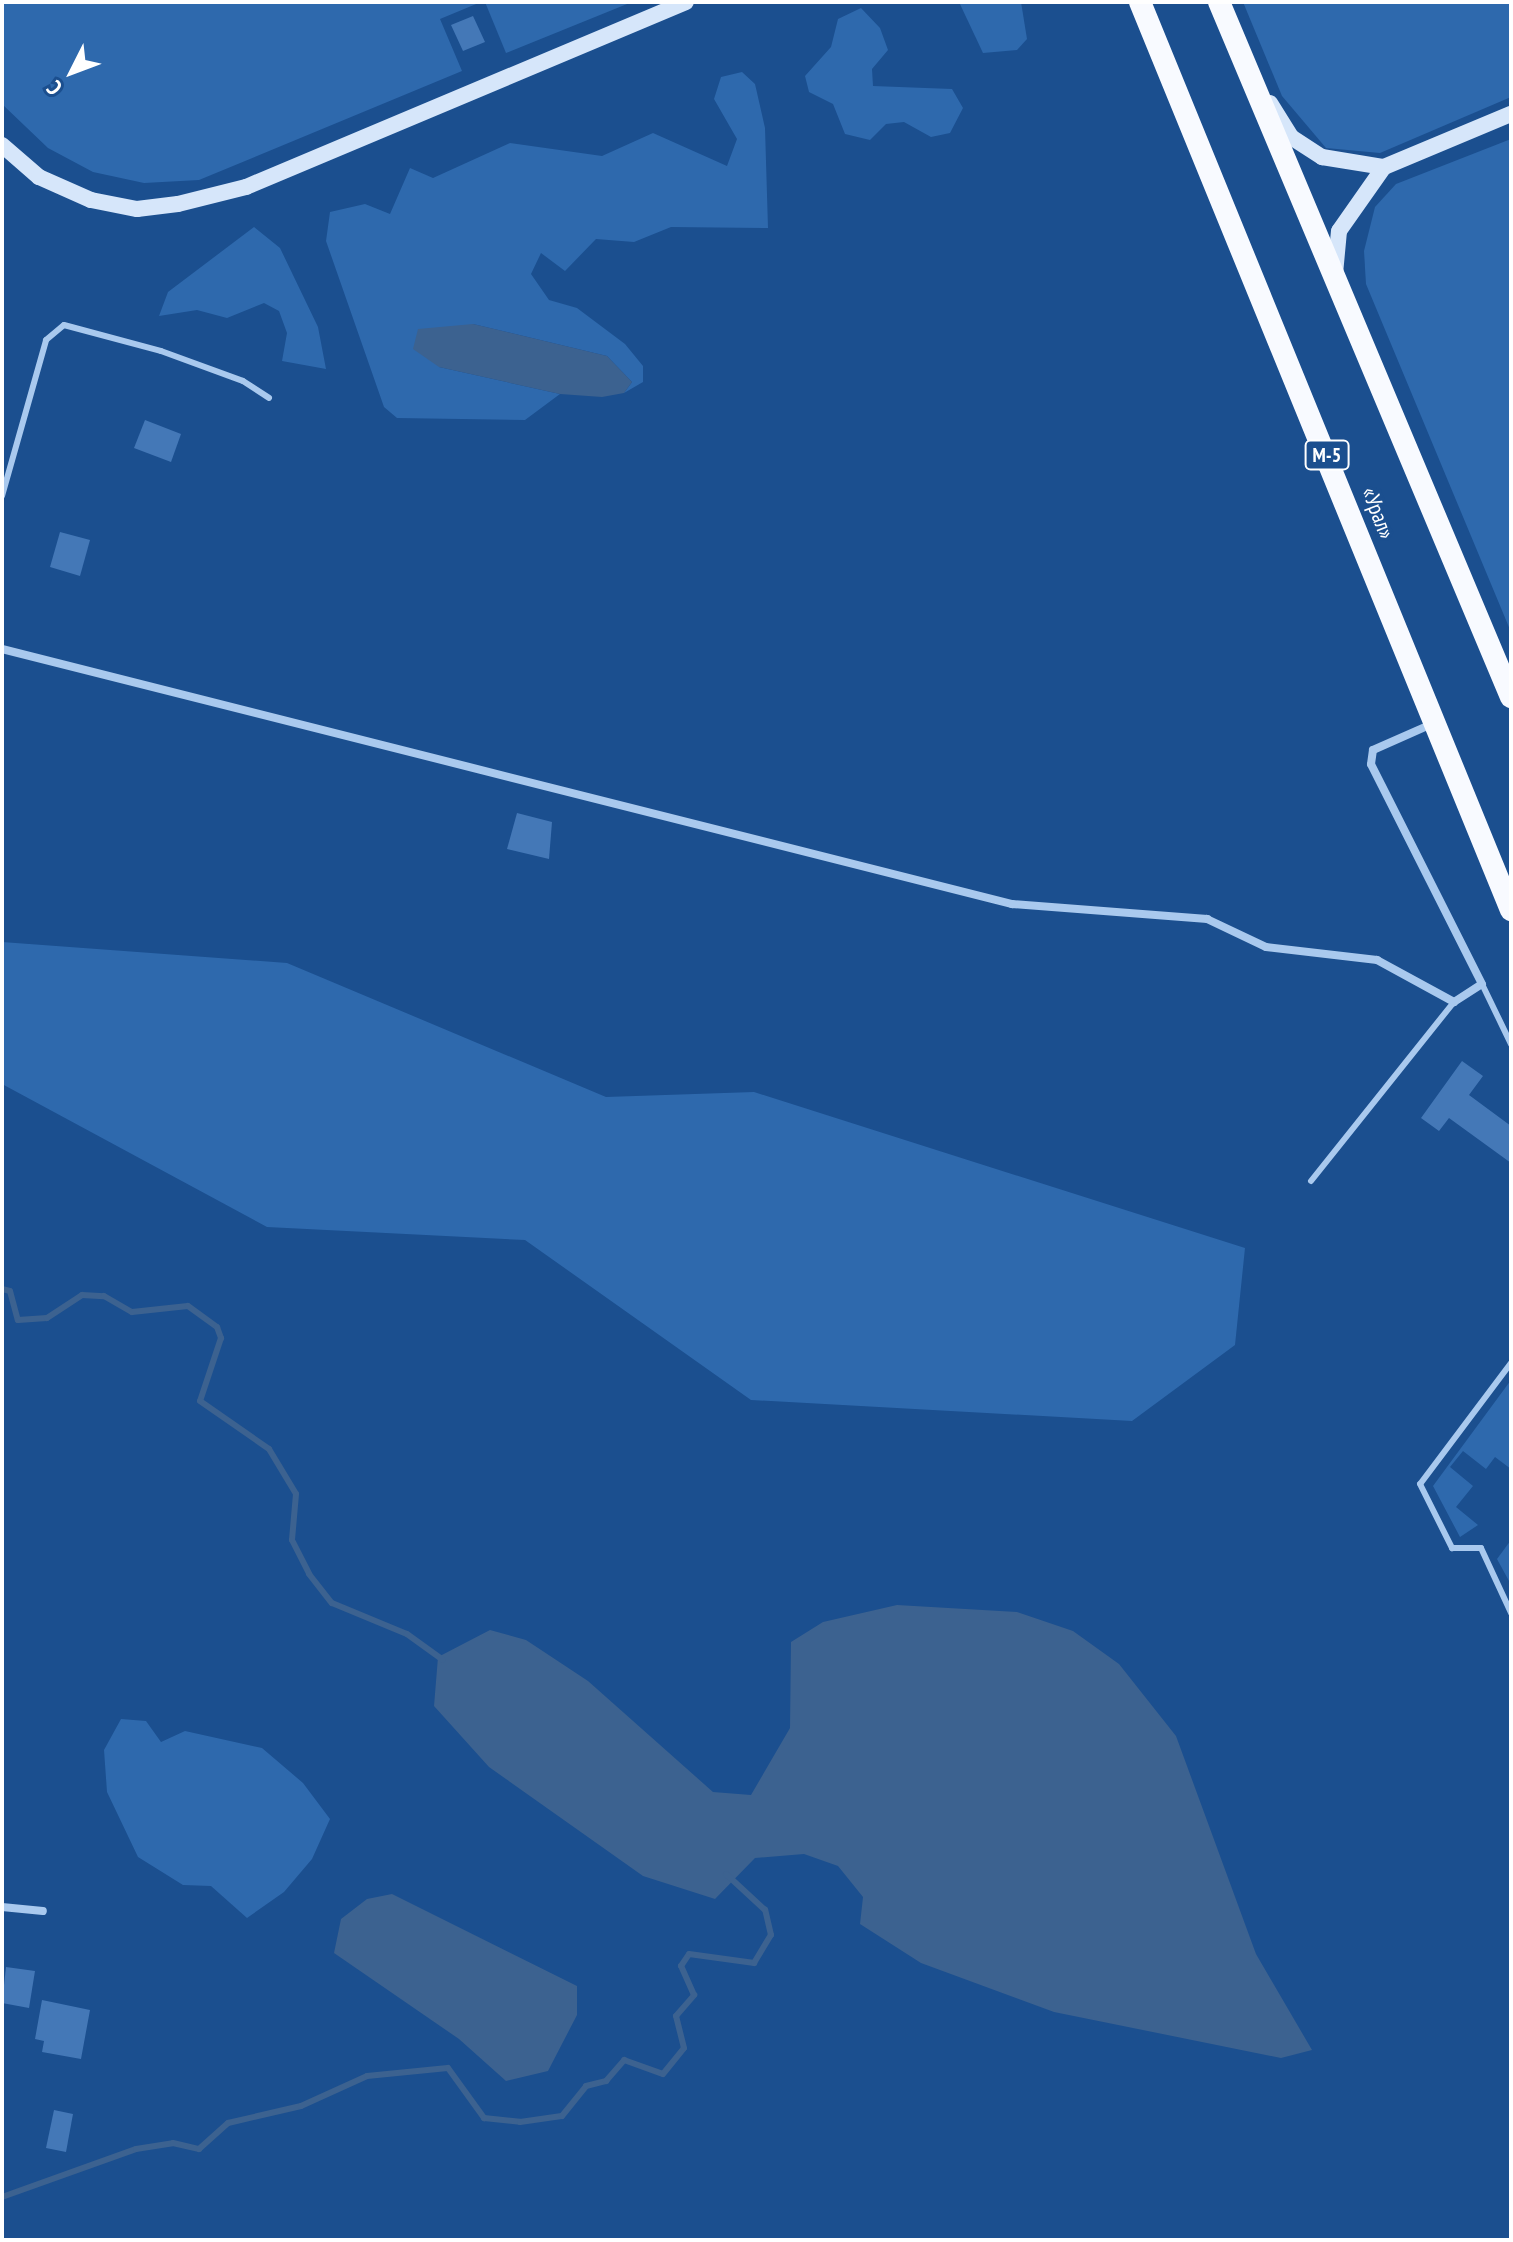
<!DOCTYPE html>
<html>
<head>
<meta charset="utf-8">
<style>
  body { margin:0 }
  #map { position:relative; width:1513px; height:2242px; overflow:hidden; background:#1b4f8f; font-family:"PT Sans Narrow",sans-serif }
  div>[style] { position:absolute }
  [style*='--x'] { left:calc(var(--x)*1px); top:calc(var(--y)*1px); width:calc(var(--w)*1px); rotate:calc(var(--a)*1deg) }
  .green>* { inset:0; background:#2e69ad }
  .water>* { inset:0; background:#3c6290 }
  .stream>* { height:6px; margin:-3px; padding:0 3px; transform-origin:3px; border-radius:3px; background:#3c6290 }
  .building>* { inset:0; background:#4478b7 }
  .service>* { height:6px; margin:-3px; padding:0 3px; transform-origin:3px; border-radius:3px; background:#a9c9ee }
  .minor>* { height:8px; margin:-4px; padding:0 4px; transform-origin:4px; border-radius:4px; background:#a9c9ee }
  .secondary>* { height:16px; margin:-8px; padding:0 8px; transform-origin:8px; border-radius:8px; background:#d6e6fa }
  .trunk>* { height:22px; margin:-11px; padding:0 11px; transform-origin:11px; border-radius:11px; background:#f8faff }
  span { translate:-50% -50%; white-space:nowrap; text-align:center; line-height:1.15; -webkit-text-stroke:6px #1b4f8f; paint-order:stroke }
  .shield-label span { padding:2px 6px; background:#1b4f8f; border:2px solid; border-radius:6px; -webkit-text-stroke-width:0 }
  .shield-label { font-size:20px; color:#fff; font-weight:700 }
  .street-label { font-size:22px; color:#fff }
  .frame { position:absolute; inset:0; border:4px solid #fff; pointer-events:none }
  .north { position:absolute; left:32px; top:32px; width:80px; height:80px; -webkit-text-stroke:6px #1b4f8f; paint-order:stroke; rotate:228deg; font-size:22px; font-weight:700; line-height:32px; text-align:center; color:#fff }
  .north::after { content:''; display:block; margin:auto; width:28px; height:36px; background:#fff; clip-path:polygon(50% 0,100% 100%,50% 72%,0 100%) }
</style>
</head>
<body>
<div id="map">
  <div class="green">
    <div style="clip-path:polygon(2px 2px,481px 2px,440px 19px,462px 71px,199px 180px,144px 183px,93px 172px,48px 148px,3px 105px)"></div>
    <div style="clip-path:polygon(485px 2px,632px 2px,506px 53px)"></div>
    <div style="clip-path:polygon(959px 2px,1021px 2px,1027px 39px,1017px 50px,983px 53px)"></div>
    <div style="clip-path:polygon(1243px 2px,1511px 2px,1511px 97px,1380px 153px,1326px 148px,1282px 96px)"></div>
    <div style="clip-path:polygon(861px 8px,880px 28px,888px 50px,872px 69px,873px 86px,952px 89px,963px 108px,950px 133px,931px 137px,904px 122px,886px 124px,870px 140px,845px 134px,833px 104px,809px 92px,805px 76px,831px 47px,838px 19px)"></div>
    <div style="clip-path:polygon(742px 72px,755px 84px,765px 128px,768px 228px,671px 227px,634px 242px,596px 239px,565px 271px,541px 253px,531px 274px,549px 300px,577px 308px,625px 344px,643px 366px,643px 382px,624px 393px,632px 382px,607px 356px,473px 324px,439px 367px,560px 394px,525px 420px,397px 418px,384px 407px,326px 241px,330px 212px,365px 204px,390px 214px,410px 168px,433px 178px,510px 143px,602px 156px,653px 133px,727px 166px,737px 139px,714px 99px,721px 77px)"></div>
    <div style="clip-path:polygon(1511px 139px,1511px 632px,1366px 284px,1364px 251px,1375px 207px,1396px 184px)"></div>
    <div style="clip-path:polygon(254px 227px,280px 248px,318px 327px,326px 369px,282px 361px,287px 333px,279px 311px,264px 303px,227px 318px,197px 310px,159px 316px,168px 292px)"></div>
    <div style="clip-path:polygon(2px 942px,287px 963px,606px 1097px,754px 1092px,1245px 1248px,1235px 1345px,1132px 1421px,751px 1400px,525px 1240px,267px 1227px,2px 1084px)"></div>
    <div style="clip-path:polygon(1511px 1380px,1511px 1469px,1495px 1457px,1486px 1469px,1463px 1451px,1450px 1467px,1473px 1486px,1456px 1507px,1478px 1525px,1460px 1537px,1433px 1486px)"></div>
    <div style="clip-path:polygon(1511px 1540px,1511px 1580px,1509px 1581px,1497px 1559px)"></div>
    <div style="clip-path:polygon(121px 1719px,146px 1721px,161px 1742px,185px 1731px,262px 1748px,303px 1783px,330px 1819px,312px 1859px,284px 1892px,247px 1918px,211px 1886px,183px 1885px,138px 1857px,107px 1792px,104px 1750px)"></div>
  </div>
  <div class="water">
    <div style="clip-path:polygon(473px 324px,607px 356px,632px 382px,624px 393px,602px 397px,560px 394px,439px 367px,413px 349px,418px 329px)"></div>
    <div style="clip-path:polygon(897px 1605px,1017px 1612px,1073px 1631px,1119px 1664px,1176px 1736px,1256px 1954px,1312px 2050px,1281px 2058px,1054px 2012px,921px 1963px,860px 1924px,863px 1897px,838px 1866px,804px 1854px,755px 1858px,715px 1899px,643px 1876px,489px 1767px,434px 1706px,438px 1657px,490px 1630px,526px 1640px,588px 1681px,713px 1792px,751px 1795px,790px 1728px,791px 1642px,823px 1622px)"></div>
    <div style="clip-path:polygon(392px 1894px,577px 1986px,577px 2015px,548px 2071px,506px 2081px,459px 2039px,334px 1953px,341px 1919px,367px 1899px)"></div>
  </div>
  <div class="stream">
    <div style="--x:2;--y:1289;--w:8;--a:14"></div>
    <div style="--x:10;--y:1291;--w:30;--a:75"></div>
    <div style="--x:18;--y:1320;--w:29;--a:-4"></div>
    <div style="--x:47;--y:1318;--w:42;--a:-33.3"></div>
    <div style="--x:82;--y:1295;--w:22;--a:3"></div>
    <div style="--x:104;--y:1296;--w:32;--a:30"></div>
    <div style="--x:132;--y:1312;--w:56;--a:-6.1"></div>
    <div style="--x:188;--y:1306;--w:36;--a:36"></div>
    <div style="--x:217;--y:1327;--w:12;--a:70"></div>
    <div style="--x:221;--y:1338;--w:66;--a:108.4"></div>
    <div style="--x:200;--y:1401;--w:84;--a:34.8"></div>
    <div style="--x:269;--y:1449;--w:52;--a:59"></div>
    <div style="--x:296;--y:1494;--w:46;--a:95"></div>
    <div style="--x:292;--y:1540;--w:38;--a:63"></div>
    <div style="--x:309;--y:1574;--w:37;--a:52"></div>
    <div style="--x:332;--y:1603;--w:81;--a:22.5"></div>
    <div style="--x:407;--y:1634;--w:44;--a:35.8"></div>
    <div style="--x:2;--y:2197;--w:142;--a:-19.7"></div>
    <div style="--x:136;--y:2149;--w:37;--a:-9"></div>
    <div style="--x:173;--y:2143;--w:27;--a:13"></div>
    <div style="--x:199;--y:2149;--w:39;--a:-42"></div>
    <div style="--x:228;--y:2123;--w:75;--a:-13.1"></div>
    <div style="--x:301;--y:2106;--w:72;--a:-24.4"></div>
    <div style="--x:367;--y:2076;--w:81;--a:-5.6"></div>
    <div style="--x:448;--y:2068;--w:62;--a:54.2"></div>
    <div style="--x:484;--y:2118;--w:36;--a:6"></div>
    <div style="--x:520;--y:2122;--w:42;--a:-8.1"></div>
    <div style="--x:562;--y:2116;--w:38;--a:-51"></div>
    <div style="--x:586;--y:2086;--w:21;--a:-14"></div>
    <div style="--x:606;--y:2081;--w:28;--a:-49"></div>
    <div style="--x:624;--y:2060;--w:41;--a:19.7"></div>
    <div style="--x:663;--y:2074;--w:33;--a:-51"></div>
    <div style="--x:684;--y:2048;--w:33;--a:-104"></div>
    <div style="--x:676;--y:2016;--w:28;--a:-49"></div>
    <div style="--x:694;--y:1995;--w:32;--a:-114"></div>
    <div style="--x:681;--y:1966;--w:14;--a:-56"></div>
    <div style="--x:689;--y:1954;--w:66;--a:7.9"></div>
    <div style="--x:754;--y:1963;--w:33;--a:-59"></div>
    <div style="--x:771;--y:1935;--w:26;--a:-103"></div>
    <div style="--x:765;--y:1910;--w:53;--a:-137.3"></div>
  </div>
  <div class="building">
    <div style="clip-path:polygon(473px 16px,485px 42px,463px 51px,451px 25px)"></div>
    <div style="clip-path:polygon(145px 420px,181px 434px,171px 462px,134px 448px)"></div>
    <div style="clip-path:polygon(60px 532px,90px 540px,80px 576px,50px 567px)"></div>
    <div style="clip-path:polygon(517px 813px,552px 822px,549px 859px,507px 849px)"></div>
    <div style="clip-path:polygon(1462px 1061px,1483px 1076px,1469px 1095px,1511px 1126px,1511px 1163px,1449px 1118px,1439px 1131px,1421px 1118px)"></div>
    <div style="clip-path:polygon(6px 1967px,35px 1971px,29px 2008px,2px 2003px)"></div>
    <div style="clip-path:polygon(42px 2000px,90px 2010px,81px 2059px,42px 2052px,44px 2041px,35px 2039px)"></div>
    <div style="clip-path:polygon(54px 2110px,73px 2114px,66px 2152px,46px 2148px)"></div>
  </div>
  <div class="service">
    <div style="--x:2;--y:496;--w:162;--a:-74.2"></div>
    <div style="--x:46;--y:340;--w:23;--a:-40"></div>
    <div style="--x:64;--y:325;--w:100;--a:15"></div>
    <div style="--x:161;--y:351;--w:87;--a:20.1"></div>
    <div style="--x:243;--y:381;--w:31;--a:33"></div>
    <div style="--x:1482;--y:984;--w:67;--a:64.2"></div>
    <div style="--x:1311;--y:1181;--w:229;--a:-51.4"></div>
    <div style="--x:1511;--y:1363;--w:151;--a:126.9"></div>
    <div style="--x:1420;--y:1484;--w:72;--a:63.4"></div>
    <div style="--x:1452;--y:1548;--w:29;--a:0"></div>
    <div style="--x:1481;--y:1548;--w:72;--a:65.2"></div>
  </div>
  <div class="minor">
    <div style="--x:2;--y:649;--w:1042;--a:14.17"></div>
    <div style="--x:1012;--y:904;--w:196;--a:4.4"></div>
    <div style="--x:1207;--y:919;--w:65;--a:25.4"></div>
    <div style="--x:1266;--y:947;--w:112;--a:6.7"></div>
    <div style="--x:1377;--y:960;--w:88;--a:28.6"></div>
    <div style="--x:1454;--y:1002;--w:33;--a:-33"></div>
    <div style="--x:1482;--y:984;--w:246;--a:-116.8"></div>
    <div style="--x:1371;--y:764;--w:14;--a:-82"></div>
    <div style="--x:1373;--y:750;--w:64;--a:-23.8"></div>
    <div style="--x:2;--y:1907;--w:41;--a:5.6"></div>
  </div>
  <div class="secondary">
    <div style="--x:1270;--y:103;--w:40;--a:58"></div>
    <div style="--x:1291;--y:137;--w:37;--a:33"></div>
    <div style="--x:1322;--y:157;--w:63;--a:9.2"></div>
    <div style="--x:1384;--y:167;--w:138;--a:-22.7"></div>
    <div style="--x:2;--y:145;--w:49;--a:40.9"></div>
    <div style="--x:39;--y:177;--w:57;--a:23.9"></div>
    <div style="--x:91;--y:200;--w:47;--a:11.1"></div>
    <div style="--x:137;--y:209;--w:41;--a:-7"></div>
    <div style="--x:178;--y:204;--w:70;--a:-14"></div>
    <div style="--x:246;--y:187;--w:477;--a:-22.8"></div>
    <div style="--x:1335;--y:274;--w:43;--a:-84.7"></div>
    <div style="--x:1339;--y:231;--w:78;--a:-54.9"></div>
  </div>
  <div class="trunk">
    <div style="--x:1140;--y:2;--w:981;--a:67.78"></div>
    <div style="--x:1219;--y:2;--w:754;--a:67.21"></div>
  </div>
  <div class="shield-label">
    <span style="left:1327px;top:455px">М-5</span>
  </div>
  <div class="street-label">
    <span style="left:1378px;top:513px;rotate:69deg">«Урал»</span>
  </div>
  <div class="frame"></div>
  <div class="north">С</div>
</div>
</body>
</html>
